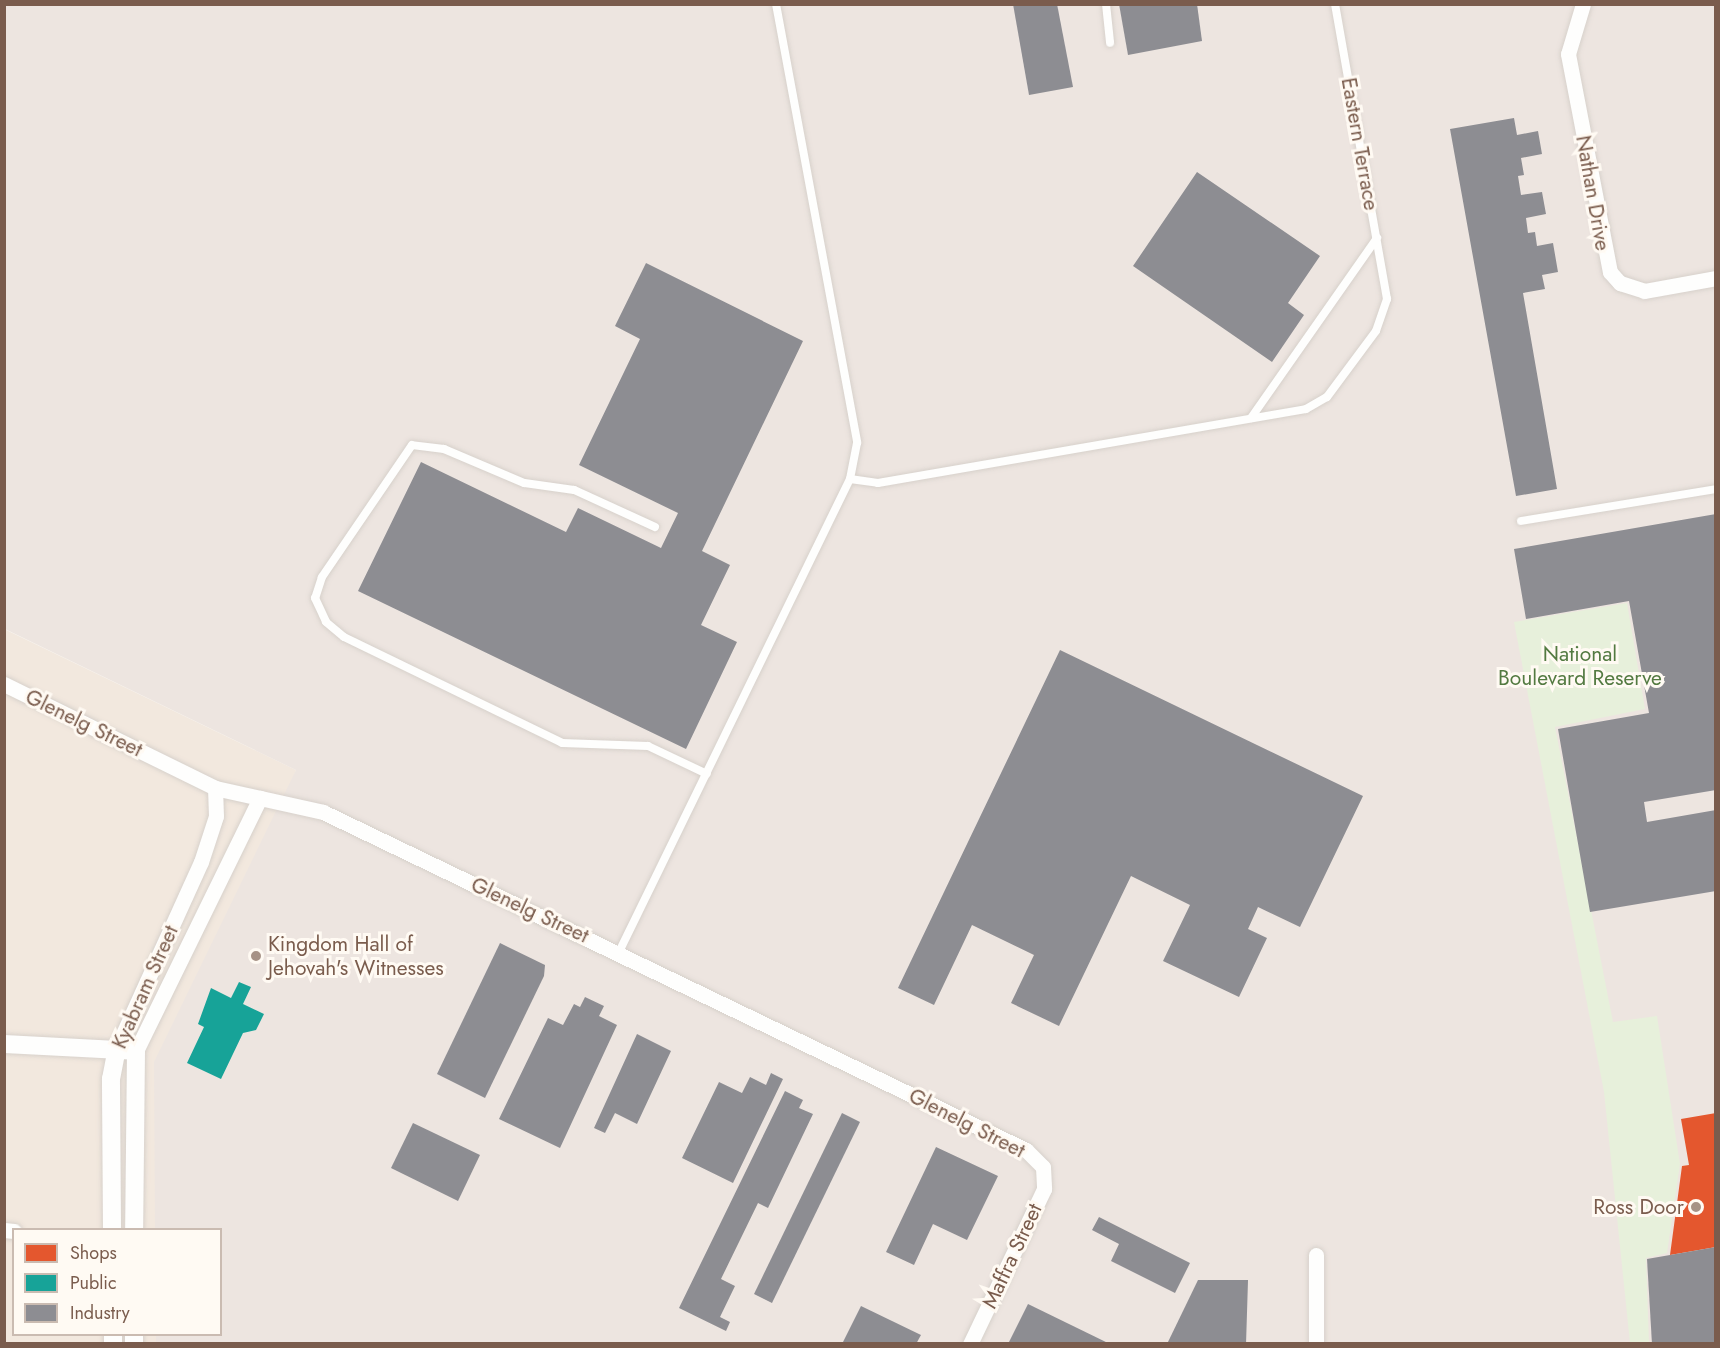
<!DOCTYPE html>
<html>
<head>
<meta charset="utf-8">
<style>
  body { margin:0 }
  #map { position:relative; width:1720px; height:1348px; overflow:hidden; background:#f9f5f0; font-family:Jost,sans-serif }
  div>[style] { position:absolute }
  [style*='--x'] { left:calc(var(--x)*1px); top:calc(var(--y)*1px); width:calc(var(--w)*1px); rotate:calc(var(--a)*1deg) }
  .residential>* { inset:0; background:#f2e8de }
  .industrial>* { inset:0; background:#ede5e0 }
  .green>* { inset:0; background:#e7f0db }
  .shops>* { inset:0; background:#e4572e }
  .public>* { inset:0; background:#17a398 }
  .industry>* { inset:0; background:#8d8d92 }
  .roads { filter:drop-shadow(0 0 2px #d7d1cb) drop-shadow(0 0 2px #d7d1cb) }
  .service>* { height:8px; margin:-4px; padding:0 4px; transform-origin:4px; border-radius:4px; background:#fefefd }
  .minor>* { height:15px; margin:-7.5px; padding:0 7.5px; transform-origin:7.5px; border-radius:7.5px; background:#fefefd }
  .tertiary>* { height:18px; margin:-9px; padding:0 9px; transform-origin:9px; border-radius:9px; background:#fefefd }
  .dots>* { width:16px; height:16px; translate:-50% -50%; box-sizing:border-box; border:3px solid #fffaf3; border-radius:50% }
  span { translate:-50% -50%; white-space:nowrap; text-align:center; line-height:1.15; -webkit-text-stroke:6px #fffaf3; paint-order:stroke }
  .street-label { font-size:21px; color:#7a5c4d }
  .park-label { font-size:21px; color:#537a41 }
  .poi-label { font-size:21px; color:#7a5c4d }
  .left { translate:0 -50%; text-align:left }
  .right { translate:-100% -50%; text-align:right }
  .frame { position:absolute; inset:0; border:6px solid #7a5c4d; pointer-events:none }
  .legend { position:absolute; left:12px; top:1228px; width:210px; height:108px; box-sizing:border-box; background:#fffaf3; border:2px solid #cabbb1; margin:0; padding:8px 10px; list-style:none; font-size:18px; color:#7a5c4d }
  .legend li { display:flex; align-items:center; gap:12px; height:30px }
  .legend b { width:30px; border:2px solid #cabbb1 }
</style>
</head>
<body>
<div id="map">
  <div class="residential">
    <div style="clip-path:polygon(4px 629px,296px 770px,155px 1229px,14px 1230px,14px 1334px,156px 1335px,156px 1343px,5px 1343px)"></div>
  </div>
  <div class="industrial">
    <div style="clip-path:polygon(4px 5px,1715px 5px,1715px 1343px,156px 1343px,156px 1335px,220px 1334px,220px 1230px,155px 1229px,154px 1062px,296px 770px,5px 629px)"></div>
  </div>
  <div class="green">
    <div style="clip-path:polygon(1627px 603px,1645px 709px,1555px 727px,1613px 1022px,1657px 1016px,1680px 1164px,1667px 1253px,1646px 1258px,1649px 1343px,1630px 1343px,1604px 1092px,1514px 622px)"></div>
  </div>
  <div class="shops">
    <div style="clip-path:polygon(1716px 1113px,1716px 1247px,1670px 1255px,1682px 1166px,1689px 1165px,1681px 1119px)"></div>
  </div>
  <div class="public">
    <div style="clip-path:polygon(239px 982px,251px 987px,243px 1004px,264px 1014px,256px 1030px,243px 1033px,221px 1079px,187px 1063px,204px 1027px,198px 1024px,211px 988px,231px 998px)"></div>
  </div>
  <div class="industry">
    <div style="clip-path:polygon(1013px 4px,1057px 4px,1073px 87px,1029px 95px)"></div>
    <div style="clip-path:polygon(1119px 4px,1197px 4px,1202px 41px,1128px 55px)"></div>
    <div style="clip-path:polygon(1514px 118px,1517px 135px,1538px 131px,1542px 154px,1521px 158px,1524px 175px,1518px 176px,1521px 195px,1542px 192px,1546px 214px,1526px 218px,1528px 233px,1535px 232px,1537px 246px,1553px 243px,1558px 272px,1542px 275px,1545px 289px,1523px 293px,1557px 489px,1516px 496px,1450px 129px)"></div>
    <div style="clip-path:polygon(1197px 172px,1320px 256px,1288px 303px,1304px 315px,1272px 362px,1133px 266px)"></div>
    <div style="clip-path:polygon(646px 263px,803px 341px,702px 551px,730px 565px,701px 625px,737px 642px,686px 749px,358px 591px,421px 462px,566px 532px,578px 508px,661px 548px,678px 513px,579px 465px,640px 339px,615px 326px)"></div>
    <div style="clip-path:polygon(1716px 514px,1716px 790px,1644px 802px,1647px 822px,1716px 810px,1716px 891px,1590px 912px,1558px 729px,1649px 713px,1629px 601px,1526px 619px,1514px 549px)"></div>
    <div style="clip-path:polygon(1060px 650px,1363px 796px,1300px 927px,1258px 907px,1248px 929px,1267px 938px,1239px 997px,1163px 961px,1190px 905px,1131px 876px,1059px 1026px,1011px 1003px,1034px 955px,972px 925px,934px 1005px,898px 988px)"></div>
    <div style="clip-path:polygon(500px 943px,545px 965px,544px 976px,485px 1098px,437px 1074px)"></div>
    <div style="clip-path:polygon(585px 997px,604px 1006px,599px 1016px,617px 1025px,560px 1148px,499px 1119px,548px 1018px,563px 1025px,574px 1004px,580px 1007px)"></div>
    <div style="clip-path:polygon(637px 1034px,671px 1051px,637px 1124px,615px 1113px,605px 1133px,594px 1128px)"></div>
    <div style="clip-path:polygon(771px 1073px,783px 1079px,733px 1183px,682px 1158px,719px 1082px,742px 1093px,750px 1077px,766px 1085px)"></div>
    <div style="clip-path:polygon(785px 1091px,803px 1100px,799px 1108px,813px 1114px,768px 1208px,758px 1203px,721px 1279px,735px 1286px,720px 1317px,730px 1322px,726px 1331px,679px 1308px)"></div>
    <div style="clip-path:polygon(842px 1113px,860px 1122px,772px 1303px,754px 1294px)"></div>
    <div style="clip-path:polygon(413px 1123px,480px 1155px,458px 1201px,391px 1168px)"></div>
    <div style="clip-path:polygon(936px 1147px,998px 1176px,967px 1240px,933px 1224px,914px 1265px,886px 1252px)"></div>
    <div style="clip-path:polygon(1099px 1217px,1190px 1263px,1175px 1293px,1111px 1261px,1119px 1244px,1092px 1230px)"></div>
    <div style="clip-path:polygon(1716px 1247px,1716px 1344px,1652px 1344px,1647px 1259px)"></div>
    <div style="clip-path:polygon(1198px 1280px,1248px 1280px,1246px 1344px,1167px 1344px)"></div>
    <div style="clip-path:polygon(1028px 1304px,1110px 1344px,1008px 1344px)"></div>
    <div style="clip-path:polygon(861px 1306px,921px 1335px,916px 1344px,842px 1344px)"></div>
  </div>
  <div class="roads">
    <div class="service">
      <div style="--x:776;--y:4;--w:446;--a:79.5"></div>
      <div style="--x:857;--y:443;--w:37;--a:101"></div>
      <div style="--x:850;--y:479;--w:28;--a:8"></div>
      <div style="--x:878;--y:483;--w:434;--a:-9.8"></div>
      <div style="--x:1306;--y:409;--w:24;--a:-30"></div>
      <div style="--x:1327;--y:397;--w:82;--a:-53.4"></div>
      <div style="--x:1376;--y:331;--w:34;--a:-71"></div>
      <div style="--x:1387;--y:299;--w:300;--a:-100"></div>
      <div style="--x:1106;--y:4;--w:39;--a:84"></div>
      <div style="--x:1251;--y:418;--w:220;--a:-55"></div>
      <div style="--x:1521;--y:521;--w:198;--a:-9.3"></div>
      <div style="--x:655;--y:527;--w:89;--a:-155.4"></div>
      <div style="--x:574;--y:490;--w:50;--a:-172"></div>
      <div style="--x:524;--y:483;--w:87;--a:-157"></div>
      <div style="--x:444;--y:449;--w:32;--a:-173"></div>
      <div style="--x:412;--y:445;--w:160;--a:124.3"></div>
      <div style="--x:322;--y:577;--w:22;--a:108"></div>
      <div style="--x:315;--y:598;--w:26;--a:65"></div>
      <div style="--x:326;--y:622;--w:23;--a:40"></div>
      <div style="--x:344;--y:637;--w:242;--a:25.9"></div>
      <div style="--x:562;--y:743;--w:86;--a:2"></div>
      <div style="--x:648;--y:746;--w:65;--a:25.4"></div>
      <div style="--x:619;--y:952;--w:526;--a:-63.97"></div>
    </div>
    <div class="minor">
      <div style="--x:1583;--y:4;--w:52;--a:106.7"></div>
      <div style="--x:1568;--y:54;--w:222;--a:79.1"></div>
      <div style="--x:1610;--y:272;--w:15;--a:48"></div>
      <div style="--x:1620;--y:283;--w:25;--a:18"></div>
      <div style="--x:1644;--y:291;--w:73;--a:-10.2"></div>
      <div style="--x:4;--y:684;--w:235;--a:26.2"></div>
      <div style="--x:215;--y:788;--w:111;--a:12.5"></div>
      <div style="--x:323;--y:812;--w:780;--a:25.68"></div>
      <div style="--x:1026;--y:1150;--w:24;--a:45"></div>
      <div style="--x:1043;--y:1167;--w:22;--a:87"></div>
      <div style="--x:1044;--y:1189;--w:172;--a:115.5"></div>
      <div style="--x:117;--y:1047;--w:203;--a:-65.6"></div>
      <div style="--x:201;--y:862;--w:48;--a:-71.9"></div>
      <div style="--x:216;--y:816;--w:28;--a:-92"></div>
      <div style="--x:136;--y:1051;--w:282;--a:-63.9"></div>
      <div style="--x:4;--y:1230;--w:10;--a:6"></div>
      <div style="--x:1316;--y:1344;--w:89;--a:-90"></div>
    </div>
    <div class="tertiary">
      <div style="--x:4;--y:1044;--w:132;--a:3"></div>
      <div style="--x:136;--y:1051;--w:179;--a:90.6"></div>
      <div style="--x:112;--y:1230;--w:151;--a:-90.4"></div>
      <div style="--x:111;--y:1079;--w:33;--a:-79"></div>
      <div style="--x:113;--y:1334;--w:10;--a:90"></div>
      <div style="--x:134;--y:1334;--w:10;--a:90"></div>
    </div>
  </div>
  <div class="dots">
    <div style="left:256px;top:956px;background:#a69286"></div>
    <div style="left:1696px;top:1207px;background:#a69286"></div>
  </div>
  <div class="street-label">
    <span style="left:1360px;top:144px;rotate:80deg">Eastern Terrace</span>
    <span style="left:1593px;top:193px;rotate:80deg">Nathan Drive</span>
    <span style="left:84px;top:723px;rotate:26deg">Glenelg Street</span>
    <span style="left:530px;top:910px;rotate:25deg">Glenelg Street</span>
    <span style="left:145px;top:987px;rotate:-66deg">Kyabram Street</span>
    <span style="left:967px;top:1123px;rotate:27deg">Glenelg Street</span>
    <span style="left:1012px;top:1256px;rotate:-65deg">Maffra Street</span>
  </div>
  <div class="park-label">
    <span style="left:1580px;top:666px">National<br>Boulevard Reserve</span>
  </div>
  <div class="poi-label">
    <span class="left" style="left:268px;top:956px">Kingdom Hall of<br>Jehovah's Witnesses</span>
    <span class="right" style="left:1684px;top:1207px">Ross Door</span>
  </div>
  <div class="frame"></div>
  <ul class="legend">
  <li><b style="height:16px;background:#e4572e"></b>Shops</li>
  <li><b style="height:16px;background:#17a398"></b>Public</li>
  <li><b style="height:16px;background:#8d8d92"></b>Industry</li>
  </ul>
</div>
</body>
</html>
